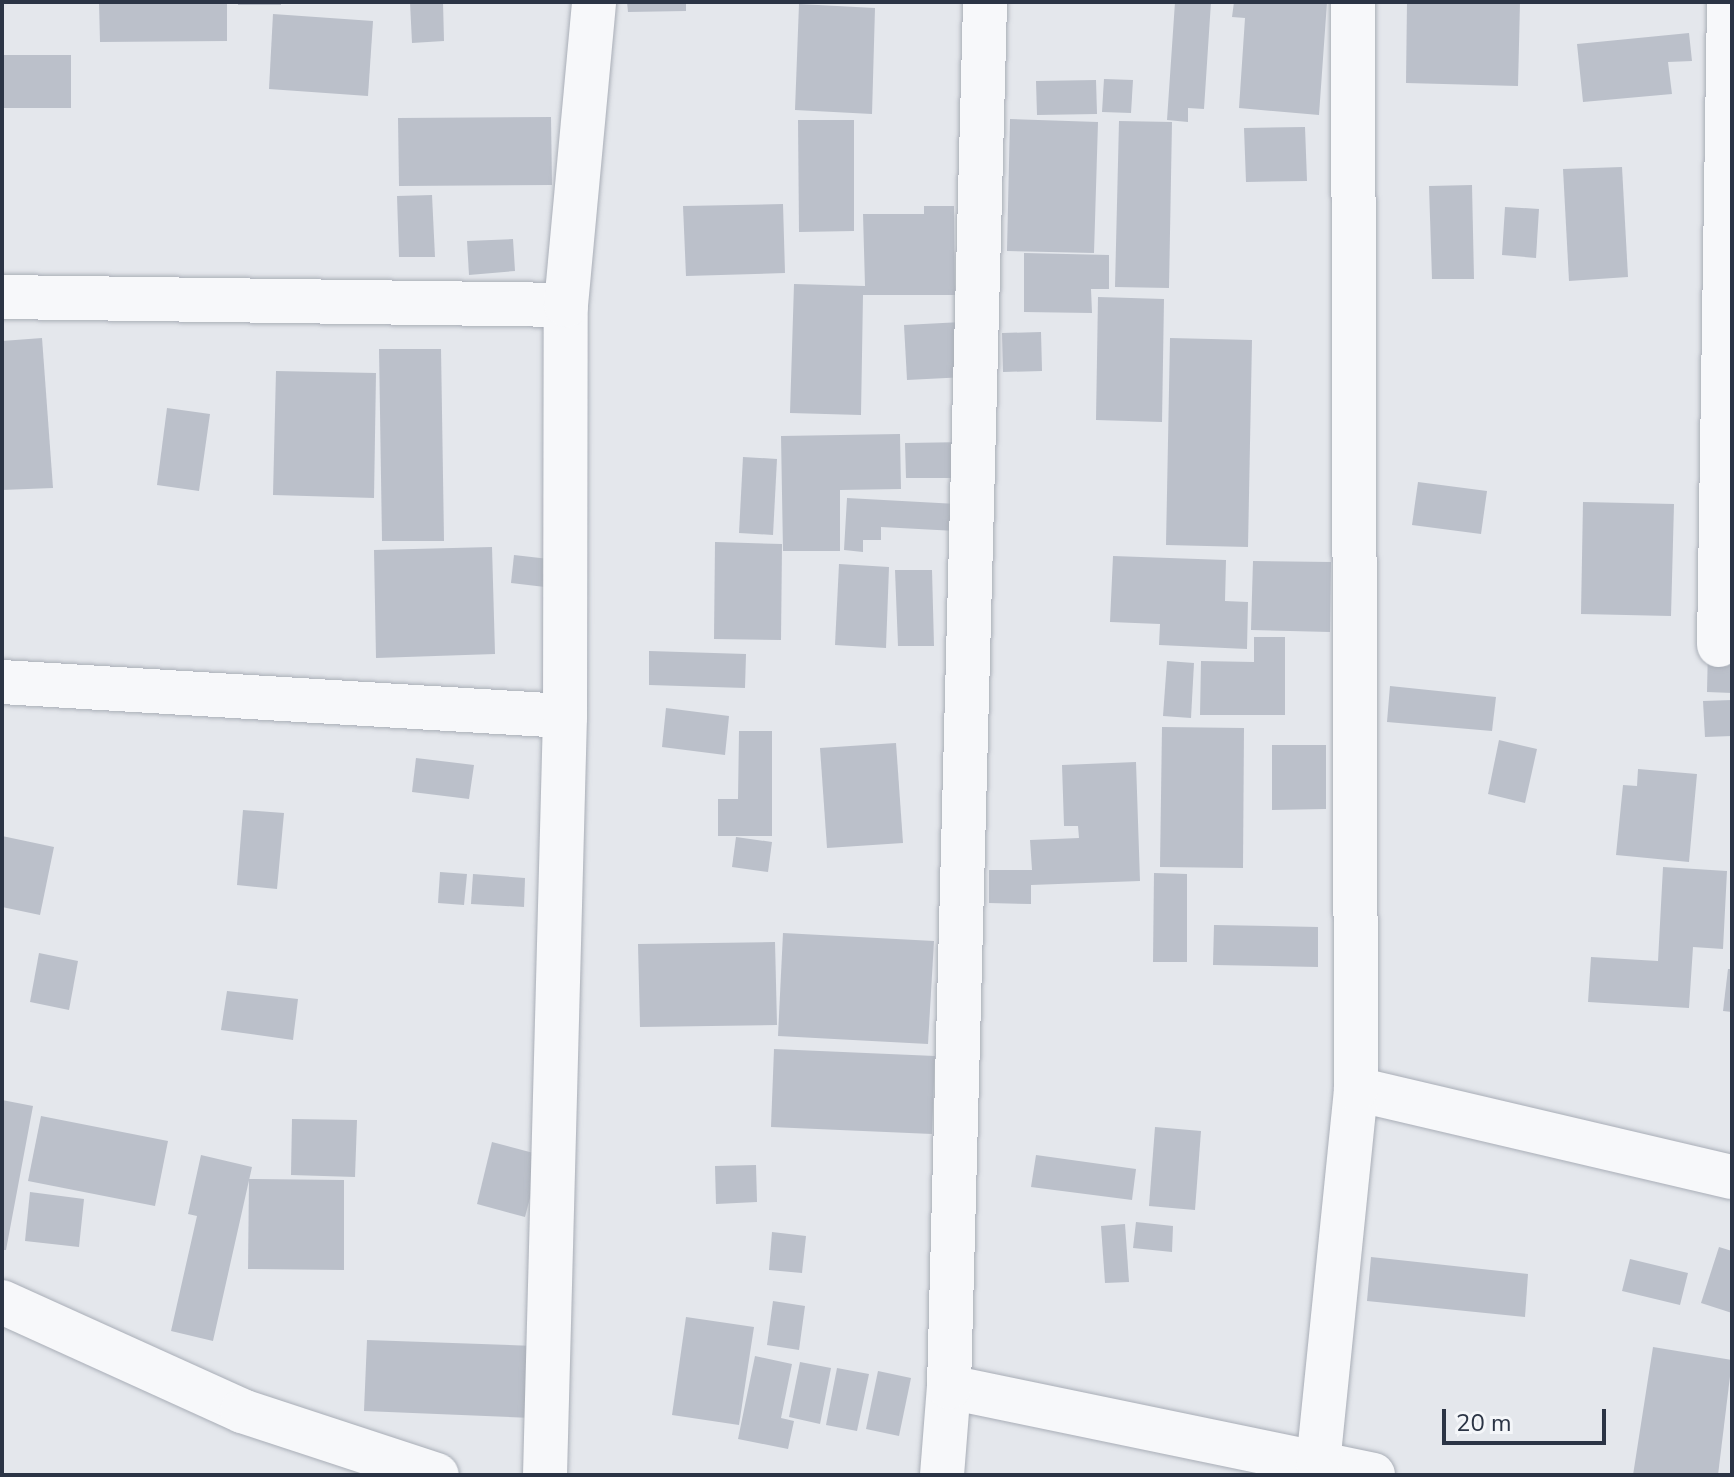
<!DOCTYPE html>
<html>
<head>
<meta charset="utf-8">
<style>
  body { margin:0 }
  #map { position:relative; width:1734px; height:1477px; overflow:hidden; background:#e4e7ec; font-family:"Nunito Sans",sans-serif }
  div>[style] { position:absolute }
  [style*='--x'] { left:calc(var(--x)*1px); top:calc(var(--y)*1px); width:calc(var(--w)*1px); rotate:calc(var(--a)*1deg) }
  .building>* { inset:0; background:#bbc0ca }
  .roads { filter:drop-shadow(0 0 2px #a9aeb7) drop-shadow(0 0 2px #a9aeb7) }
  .minor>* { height:44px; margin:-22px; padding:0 22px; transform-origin:22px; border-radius:22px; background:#f7f8fa }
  span { translate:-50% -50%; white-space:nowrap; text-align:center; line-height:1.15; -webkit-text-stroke:7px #f4f6f9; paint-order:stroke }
  .frame { position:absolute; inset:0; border:4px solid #2b3445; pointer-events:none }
  .scale { position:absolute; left:1442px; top:1409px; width:164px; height:36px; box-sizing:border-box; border:4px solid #2b3445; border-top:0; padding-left:10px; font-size:24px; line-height:28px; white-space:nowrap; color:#2b3445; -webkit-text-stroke:6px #f4f6f9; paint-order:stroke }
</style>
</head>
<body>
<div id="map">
  <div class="building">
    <div style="clip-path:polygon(99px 2px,227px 2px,227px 41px,100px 42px)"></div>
    <div style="clip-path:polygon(238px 2px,281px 2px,281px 5px,238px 5px)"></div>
    <div style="clip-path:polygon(410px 2px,443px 2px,444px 41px,412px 43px)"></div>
    <div style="clip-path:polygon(627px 2px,686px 2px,686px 11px,628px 12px)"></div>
    <div style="clip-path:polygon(1175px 2px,1211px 2px,1204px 109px,1188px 108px,1188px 122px,1167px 120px)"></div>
    <div style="clip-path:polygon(1234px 2px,1327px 2px,1319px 115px,1239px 108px,1245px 18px,1232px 17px)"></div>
    <div style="clip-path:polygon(1407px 2px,1520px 2px,1518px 86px,1406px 83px)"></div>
    <div style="clip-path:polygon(799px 4px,875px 8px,872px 114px,795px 110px)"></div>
    <div style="clip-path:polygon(273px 14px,373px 21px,368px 96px,269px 89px)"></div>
    <div style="clip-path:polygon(1689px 33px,1692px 61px,1668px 62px,1672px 94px,1583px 102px,1577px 44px)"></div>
    <div style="clip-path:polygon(2px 55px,71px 55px,71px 108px,2px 108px)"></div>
    <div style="clip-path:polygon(1104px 79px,1133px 80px,1131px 113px,1102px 112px)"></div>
    <div style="clip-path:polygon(1096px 80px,1097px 114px,1037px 115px,1036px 81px)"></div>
    <div style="clip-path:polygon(551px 117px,552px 185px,399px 186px,398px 118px)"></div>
    <div style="clip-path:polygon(1010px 119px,1098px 122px,1094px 253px,1007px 251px)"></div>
    <div style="clip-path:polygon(798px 120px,854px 120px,854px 231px,799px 232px)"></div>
    <div style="clip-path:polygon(1119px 121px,1172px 122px,1169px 288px,1115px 287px)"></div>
    <div style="clip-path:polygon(1305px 127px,1307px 181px,1246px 182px,1244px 128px)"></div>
    <div style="clip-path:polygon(1622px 167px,1628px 277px,1569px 281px,1563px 169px)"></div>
    <div style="clip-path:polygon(1472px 185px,1474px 279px,1432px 279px,1429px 186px)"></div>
    <div style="clip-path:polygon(432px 195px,435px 257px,399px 257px,397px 196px)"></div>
    <div style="clip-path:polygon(783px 204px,785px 273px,686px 276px,683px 206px)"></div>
    <div style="clip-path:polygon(924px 206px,954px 206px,955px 295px,863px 295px,861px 415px,790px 413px,794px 284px,865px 286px,863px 214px,924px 214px)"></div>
    <div style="clip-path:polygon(1505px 207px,1539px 209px,1536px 258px,1502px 255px)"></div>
    <div style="clip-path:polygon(513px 239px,515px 271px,469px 275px,467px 241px)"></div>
    <div style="clip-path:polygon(1024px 253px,1109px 255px,1109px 289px,1091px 289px,1092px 313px,1024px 312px)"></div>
    <div style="clip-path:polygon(1098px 297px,1164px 299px,1162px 422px,1096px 420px)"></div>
    <div style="clip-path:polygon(962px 322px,966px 377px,907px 380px,904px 325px)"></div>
    <div style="clip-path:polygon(1041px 332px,1042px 371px,1003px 372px,1002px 333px)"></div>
    <div style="clip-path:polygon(42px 338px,53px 488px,2px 490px,2px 341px)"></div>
    <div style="clip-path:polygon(1170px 338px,1252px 340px,1248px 547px,1166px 545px)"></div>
    <div style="clip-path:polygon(379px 349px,441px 349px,444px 541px,382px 541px)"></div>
    <div style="clip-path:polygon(276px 371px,376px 373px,374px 498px,273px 495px)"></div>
    <div style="clip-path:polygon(167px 408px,210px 414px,199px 491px,157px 485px)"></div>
    <div style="clip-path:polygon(900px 434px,901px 489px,840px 490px,840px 551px,783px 551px,781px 436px)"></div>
    <div style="clip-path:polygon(967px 442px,968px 478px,906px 478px,905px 443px)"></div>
    <div style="clip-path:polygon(743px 457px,777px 459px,773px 535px,739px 533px)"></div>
    <div style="clip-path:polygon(1418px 482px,1487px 491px,1481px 534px,1412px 525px)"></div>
    <div style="clip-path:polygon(847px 498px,957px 504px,956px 531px,881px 527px,881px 540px,863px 540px,863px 552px,844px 550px)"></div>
    <div style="clip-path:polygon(1583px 502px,1674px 504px,1671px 616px,1581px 614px)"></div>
    <div style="clip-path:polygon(715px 542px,782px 544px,781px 640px,714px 639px)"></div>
    <div style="clip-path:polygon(492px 547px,495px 654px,376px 658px,374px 550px)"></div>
    <div style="clip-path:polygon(514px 555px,549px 559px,545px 587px,511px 583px)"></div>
    <div style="clip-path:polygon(1113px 556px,1226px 560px,1225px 601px,1248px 602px,1247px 649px,1159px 645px,1160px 624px,1110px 622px)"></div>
    <div style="clip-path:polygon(1253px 561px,1331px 562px,1330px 632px,1251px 630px)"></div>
    <div style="clip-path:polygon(839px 564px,889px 567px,886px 648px,835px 645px)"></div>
    <div style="clip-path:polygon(895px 570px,932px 570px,934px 646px,898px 646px)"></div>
    <div style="clip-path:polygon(1254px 637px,1285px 637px,1285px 715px,1200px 715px,1201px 661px,1254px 662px)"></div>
    <div style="clip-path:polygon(1708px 648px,1732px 649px,1732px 693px,1707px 692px)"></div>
    <div style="clip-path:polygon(649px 651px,746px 654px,745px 688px,649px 685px)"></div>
    <div style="clip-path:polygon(1167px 661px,1194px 663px,1191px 718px,1163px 716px)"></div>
    <div style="clip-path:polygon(1390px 686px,1496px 697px,1492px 731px,1387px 722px)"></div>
    <div style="clip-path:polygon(1732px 700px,1732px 736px,1705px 737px,1703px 701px)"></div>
    <div style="clip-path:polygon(666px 708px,729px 716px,725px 755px,662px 747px)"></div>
    <div style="clip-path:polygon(1162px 727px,1244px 728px,1243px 868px,1160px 867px)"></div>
    <div style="clip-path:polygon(739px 731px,772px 731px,772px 836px,718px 836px,718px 799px,738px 799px)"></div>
    <div style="clip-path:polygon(1499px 740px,1537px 749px,1525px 803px,1488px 794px)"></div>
    <div style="clip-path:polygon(896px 743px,903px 843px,827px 848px,820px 748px)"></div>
    <div style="clip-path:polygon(1272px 745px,1326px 745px,1326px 809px,1272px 810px)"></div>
    <div style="clip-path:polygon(416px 758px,474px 765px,469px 799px,412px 792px)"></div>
    <div style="clip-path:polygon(1136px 762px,1140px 881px,1031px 885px,1031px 904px,989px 903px,989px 870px,1032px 870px,1030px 840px,1079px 838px,1078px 826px,1064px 826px,1062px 765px)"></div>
    <div style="clip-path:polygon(1638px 769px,1697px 774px,1689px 862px,1616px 855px,1623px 785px,1637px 786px)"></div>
    <div style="clip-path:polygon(243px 810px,284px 813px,277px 889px,237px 885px)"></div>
    <div style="clip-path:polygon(2px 836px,54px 847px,40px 915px,2px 907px)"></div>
    <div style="clip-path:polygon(736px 837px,772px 842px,768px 872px,732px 867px)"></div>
    <div style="clip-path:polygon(1663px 867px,1727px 871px,1723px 949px,1693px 947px,1689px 1008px,1588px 1002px,1591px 957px,1658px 961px)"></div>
    <div style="clip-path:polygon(440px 872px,467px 874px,464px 905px,438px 903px)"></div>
    <div style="clip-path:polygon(1154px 873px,1187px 874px,1187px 962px,1153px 962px)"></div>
    <div style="clip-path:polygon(473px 874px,525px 878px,524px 907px,471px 904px)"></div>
    <div style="clip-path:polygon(1214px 925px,1318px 927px,1318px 967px,1213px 965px)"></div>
    <div style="clip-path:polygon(783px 933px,934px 941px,928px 1044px,778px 1036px)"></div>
    <div style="clip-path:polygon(775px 942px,777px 1025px,640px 1027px,638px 944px)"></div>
    <div style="clip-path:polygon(39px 953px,78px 961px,69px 1010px,30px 1002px)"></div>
    <div style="clip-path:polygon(1728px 969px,1732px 969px,1732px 1012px,1723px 1011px)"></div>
    <div style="clip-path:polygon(227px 991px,298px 999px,293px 1040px,221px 1030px)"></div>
    <div style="clip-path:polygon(774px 1049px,935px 1056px,932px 1134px,771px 1127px)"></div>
    <div style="clip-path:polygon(2px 1100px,33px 1106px,6px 1250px,2px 1250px)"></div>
    <div style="clip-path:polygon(41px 1116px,168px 1141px,155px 1206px,28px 1181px)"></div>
    <div style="clip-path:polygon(292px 1119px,357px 1120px,355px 1177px,291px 1175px)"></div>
    <div style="clip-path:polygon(1155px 1127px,1201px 1131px,1195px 1210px,1149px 1206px)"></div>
    <div style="clip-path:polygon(492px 1142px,541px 1155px,525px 1217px,477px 1204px)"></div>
    <div style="clip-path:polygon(201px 1155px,252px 1167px,213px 1341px,171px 1331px,197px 1216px,188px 1214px)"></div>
    <div style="clip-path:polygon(1036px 1155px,1136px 1169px,1132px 1200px,1031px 1187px)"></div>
    <div style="clip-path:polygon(756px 1165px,757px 1202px,716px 1204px,715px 1166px)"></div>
    <div style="clip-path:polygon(249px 1179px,344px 1180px,344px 1270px,248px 1269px)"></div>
    <div style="clip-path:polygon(30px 1192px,84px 1199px,79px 1247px,25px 1241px)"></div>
    <div style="clip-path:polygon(1136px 1222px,1173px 1226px,1172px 1252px,1133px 1248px)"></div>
    <div style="clip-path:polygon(1125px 1224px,1129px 1282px,1105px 1283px,1101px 1226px)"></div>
    <div style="clip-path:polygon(772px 1232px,806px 1236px,802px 1273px,769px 1270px)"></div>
    <div style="clip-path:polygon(1719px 1247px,1732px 1251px,1732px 1313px,1701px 1303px)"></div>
    <div style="clip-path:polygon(1371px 1257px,1528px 1274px,1525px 1317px,1367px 1301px)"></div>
    <div style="clip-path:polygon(1630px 1259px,1688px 1273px,1680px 1305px,1622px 1291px)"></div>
    <div style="clip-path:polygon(773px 1301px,805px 1306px,799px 1350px,767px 1345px)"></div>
    <div style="clip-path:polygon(686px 1317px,754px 1327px,739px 1425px,672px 1415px)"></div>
    <div style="clip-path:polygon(367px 1340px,535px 1346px,532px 1418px,364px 1411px)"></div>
    <div style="clip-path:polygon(1653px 1347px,1732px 1360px,1718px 1475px,1633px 1475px)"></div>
    <div style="clip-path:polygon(755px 1356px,792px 1364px,781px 1418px,794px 1421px,788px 1449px,738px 1439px)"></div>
    <div style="clip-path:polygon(800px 1362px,831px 1368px,820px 1424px,789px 1417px)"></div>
    <div style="clip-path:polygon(837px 1368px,869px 1374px,857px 1431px,826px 1425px)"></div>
    <div style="clip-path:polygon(878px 1371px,911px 1378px,899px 1436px,866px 1429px)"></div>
  </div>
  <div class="roads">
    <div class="minor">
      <div style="--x:2;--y:297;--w:564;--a:0.81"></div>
      <div style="--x:1719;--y:645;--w:643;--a:-89.11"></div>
      <div style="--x:2;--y:682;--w:564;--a:3.46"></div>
      <div style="--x:1356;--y:1089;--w:386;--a:13.2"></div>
      <div style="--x:2;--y:1302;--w:264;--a:24.4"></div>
      <div style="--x:242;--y:1411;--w:205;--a:18.2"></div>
      <div style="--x:949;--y:1387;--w:433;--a:11.7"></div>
      <div style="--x:1318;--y:1464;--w:377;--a:-84.2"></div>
      <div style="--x:1356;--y:1089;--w:1087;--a:-90.16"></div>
      <div style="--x:545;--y:1475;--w:759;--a:-88.49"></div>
      <div style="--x:565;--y:716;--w:411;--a:-89.9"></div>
      <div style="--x:566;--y:305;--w:304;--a:-84.7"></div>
      <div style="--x:942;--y:1475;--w:88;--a:-85.5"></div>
      <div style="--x:949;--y:1387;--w:1385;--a:-88.51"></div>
    </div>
  </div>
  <div class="frame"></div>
  <div class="scale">20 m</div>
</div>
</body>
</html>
